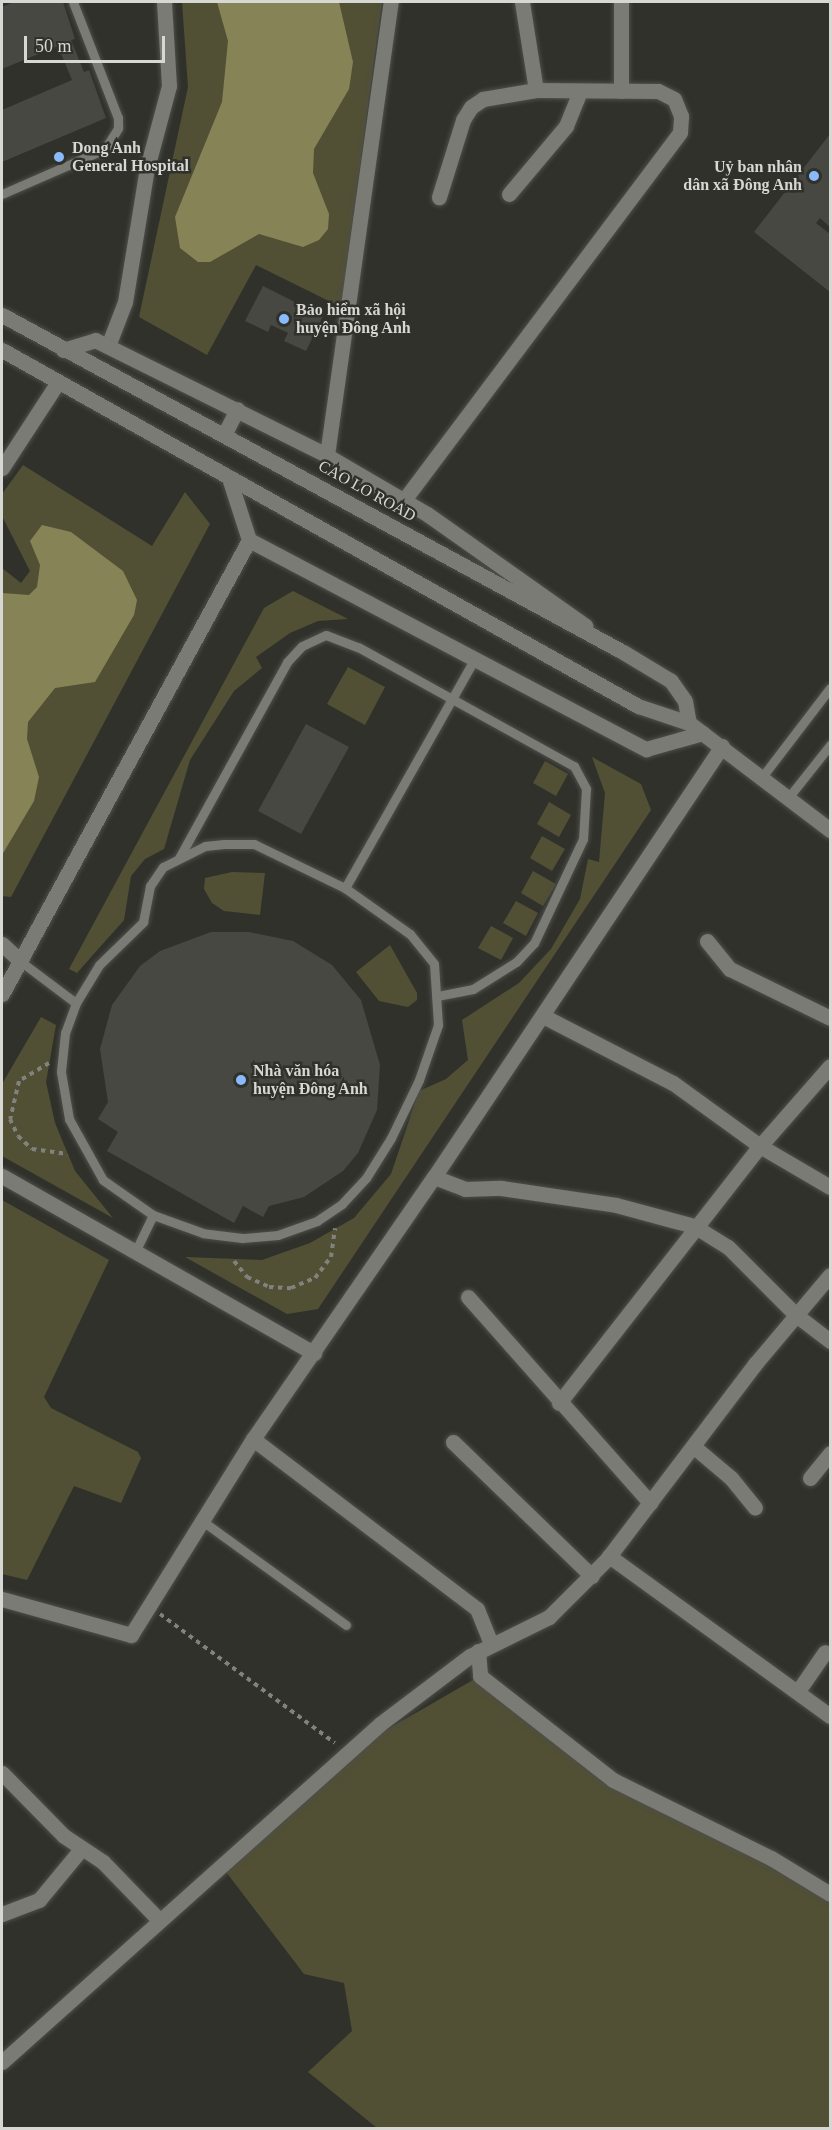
<!DOCTYPE html>
<html>
<head>
<meta charset="utf-8">
<style>
  body { margin:0 }
  #map { position:relative; width:832px; height:2130px; overflow:hidden; background:#31312c; font-family:Georgia,serif }
  div>[style] { position:absolute }
  [style*='--x'] { left:calc(var(--x)*1px); top:calc(var(--y)*1px); width:calc(var(--w)*1px); rotate:calc(var(--a)*1deg) }
  .green>* { inset:0; background:#515035 }
  .water>* { inset:0; background:#868456 }
  .building>* { inset:0; background:#484843 }
  .path>* { height:4px; margin-top:-2px; transform-origin:0; background:repeating-linear-gradient(90deg,#81817d 0 4.5px,transparent 0 9px) }
  .roads { filter:drop-shadow(0 0 2px #4e4e4a) drop-shadow(0 0 2px #4e4e4a) }
  .lane>* { height:9px; margin:-4.5px; padding:0 4.5px; transform-origin:4.5px; border-radius:4.5px; background:#7b7b75 }
  .street>* { height:15px; margin:-7.5px; padding:0 7.5px; transform-origin:7.5px; border-radius:7.5px; background:#7b7b75 }
  .secondary>* { height:15px; margin:-7.5px; padding:0 7.5px; transform-origin:7.5px; border-radius:7.5px; background:#7b7b75 }
  .dots>* { width:16px; height:16px; translate:-50% -50%; box-sizing:border-box; border:3px solid #31312c; border-radius:50% }
  span { translate:-50% -50%; white-space:nowrap; text-align:center; line-height:1.15; -webkit-text-stroke:5px #31312c; paint-order:stroke }
  .poi-label { font-size:16px; color:#d7d7d4; font-weight:700 }
  .left { translate:0 -50%; text-align:left }
  .right { translate:-100% -50%; text-align:right }
  .street-label { font-size:16px; color:#d7d7d4 }
  .frame { position:absolute; inset:0; border:3px solid #d7d7d4; pointer-events:none }
  .scale { position:absolute; left:24px; top:36px; width:141px; height:27px; box-sizing:border-box; border:3px solid #d7d7d4; border-top:0; padding-left:8px; font-size:18px; line-height:21px; white-space:nowrap; color:#d7d7d4; -webkit-text-stroke:4px #31312c; paint-order:stroke }
</style>
</head>
<body>
<div id="map">
  <div class="green">
    <div style="clip-path:polygon(182px 2px,382px 2px,341px 307px,256px 265px,207px 355px,139px 317px,188px 87px)"></div>
    <div style="clip-path:polygon(23px 465px,152px 546px,185px 492px,210px 524px,11px 897px,2px 896px,2px 568px,21px 583px,30px 571px,2px 516px,2px 494px)"></div>
    <div style="clip-path:polygon(293px 591px,348px 619px,318px 621px,290px 633px,256px 657px,262px 668px,234px 691px,190px 760px,164px 849px,145px 859px,131px 876px,124px 920px,77px 973px,69px 969px,264px 608px)"></div>
    <div style="clip-path:polygon(348px 667px,385px 687px,365px 725px,327px 704px)"></div>
    <div style="clip-path:polygon(592px 757px,641px 784px,651px 810px,318px 1309px,287px 1314px,185px 1257px,262px 1260px,310px 1243px,354px 1218px,391px 1174px,419px 1091px,446px 1079px,468px 1060px,462px 1020px,519px 983px,551px 949px,580px 899px,588px 859px,599px 862px,605px 793px)"></div>
    <div style="clip-path:polygon(545px 761px,568px 774px,556px 796px,533px 783px)"></div>
    <div style="clip-path:polygon(549px 802px,571px 815px,559px 837px,537px 824px)"></div>
    <div style="clip-path:polygon(542px 836px,565px 849px,552px 871px,530px 858px)"></div>
    <div style="clip-path:polygon(533px 871px,556px 884px,543px 906px,521px 893px)"></div>
    <div style="clip-path:polygon(232px 872px,265px 873px,260px 915px,224px 911px,212px 903px,204px 889px,205px 878px)"></div>
    <div style="clip-path:polygon(516px 901px,538px 913px,526px 936px,503px 923px)"></div>
    <div style="clip-path:polygon(491px 926px,513px 938px,501px 960px,478px 948px)"></div>
    <div style="clip-path:polygon(390px 945px,417px 993px,417px 1000px,408px 1007px,379px 1001px,356px 972px)"></div>
    <div style="clip-path:polygon(41px 1017px,56px 1025px,46px 1082px,55px 1123px,75px 1171px,113px 1218px,2px 1156px,2px 1084px)"></div>
    <div style="clip-path:polygon(2px 1200px,109px 1260px,44px 1397px,51px 1408px,138px 1452px,141px 1458px,121px 1503px,74px 1486px,27px 1580px,2px 1574px)"></div>
    <div style="clip-path:polygon(480px 1676px,613px 1780px,830px 1895px,830px 2128px,377px 2128px,308px 2072px,352px 2031px,344px 1983px,304px 1974px,220px 1864px,348px 1752px)"></div>
  </div>
  <div class="water">
    <div style="clip-path:polygon(217px 2px,339px 2px,353px 62px,349px 89px,314px 149px,313px 173px,329px 214px,328px 229px,319px 240px,303px 247px,259px 234px,210px 262px,198px 262px,180px 248px,175px 217px,222px 102px,228px 41px)"></div>
    <div style="clip-path:polygon(42px 525px,71px 532px,123px 571px,137px 600px,134px 615px,95px 682px,55px 688px,28px 722px,27px 739px,39px 777px,34px 801px,2px 855px,2px 593px,29px 595px,37px 587px,40px 565px,30px 541px)"></div>
  </div>
  <div class="building">
    <div style="clip-path:polygon(14px 2px,63px 2px,75px 39px,71px 40px,84px 72px,89px 70px,106px 118px,2px 162px,2px 110px,72px 80px,58px 46px,2px 69px,2px 7px)"></div>
    <div style="clip-path:polygon(830px 134px,830px 227px,820px 218px,816px 223px,830px 234px,830px 292px,754px 232px)"></div>
    <div style="clip-path:polygon(263px 286px,323px 316px,306px 351px,284px 341px,288px 333px,271px 325px,268px 332px,245px 321px)"></div>
    <div style="clip-path:polygon(306px 724px,349px 747px,301px 834px,258px 811px)"></div>
    <div style="clip-path:polygon(211px 932px,249px 932px,293px 941px,332px 965px,361px 1000px,380px 1065px,377px 1110px,358px 1153px,343px 1171px,304px 1197px,269px 1206px,263px 1217px,243px 1206px,234px 1223px,107px 1151px,118px 1132px,98px 1119px,108px 1102px,100px 1049px,112px 1005px,140px 966px,160px 951px)"></div>
  </div>
  <div class="path">
    <div style="--x:49;--y:1063;--w:35;--a:149"></div>
    <div style="--x:19;--y:1081;--w:39;--a:103"></div>
    <div style="--x:10;--y:1119;--w:19;--a:65"></div>
    <div style="--x:18;--y:1136;--w:19;--a:43"></div>
    <div style="--x:32;--y:1149;--w:36;--a:8"></div>
    <div style="--x:234;--y:1261;--w:21;--a:51"></div>
    <div style="--x:247;--y:1277;--w:24;--a:24"></div>
    <div style="--x:269;--y:1287;--w:22;--a:3"></div>
    <div style="--x:291;--y:1288;--w:26;--a:-23"></div>
    <div style="--x:315;--y:1278;--w:26;--a:-53"></div>
    <div style="--x:331;--y:1257;--w:29;--a:-82"></div>
    <div style="--x:160;--y:1614;--w:217;--a:36.4"></div>
  </div>
  <div class="roads">
    <div class="lane">
      <div style="--x:2;--y:194;--w:112;--a:-23.6"></div>
      <div style="--x:105;--y:149;--w:25;--a:-58"></div>
      <div style="--x:118;--y:128;--w:10;--a:-90"></div>
      <div style="--x:118;--y:118;--w:124;--a:-111.2"></div>
      <div style="--x:762;--y:777;--w:112;--a:-52.6"></div>
      <div style="--x:788;--y:798;--w:68;--a:-51.6"></div>
      <div style="--x:179;--y:858;--w:224;--a:-61.1"></div>
      <div style="--x:287;--y:662;--w:22;--a:-47"></div>
      <div style="--x:302;--y:646;--w:26;--a:-25"></div>
      <div style="--x:326;--y:635;--w:34;--a:21"></div>
      <div style="--x:358;--y:647;--w:247;--a:28.9"></div>
      <div style="--x:574;--y:766;--w:26;--a:62"></div>
      <div style="--x:586;--y:789;--w:50;--a:93.4"></div>
      <div style="--x:583;--y:839;--w:115;--a:115.2"></div>
      <div style="--x:534;--y:943;--w:26;--a:133"></div>
      <div style="--x:516;--y:962;--w:51;--a:147.9"></div>
      <div style="--x:473;--y:989;--w:37;--a:169"></div>
      <div style="--x:345;--y:888;--w:264;--a:-60.5"></div>
      <div style="--x:20;--y:961;--w:70;--a:36.9"></div>
      <div style="--x:76;--y:1003;--w:44;--a:-58.8"></div>
      <div style="--x:99;--y:965;--w:62;--a:-44.3"></div>
      <div style="--x:143;--y:922;--w:37;--a:-79"></div>
      <div style="--x:150;--y:886;--w:23;--a:-56"></div>
      <div style="--x:163;--y:867;--w:47;--a:-26.6"></div>
      <div style="--x:205;--y:846;--w:19;--a:-6"></div>
      <div style="--x:224;--y:844;--w:30;--a:0"></div>
      <div style="--x:254;--y:844;--w:101;--a:25.8"></div>
      <div style="--x:345;--y:888;--w:80;--a:35.3"></div>
      <div style="--x:410;--y:934;--w:38;--a:51"></div>
      <div style="--x:434;--y:964;--w:61;--a:86.2"></div>
      <div style="--x:438;--y:1025;--w:58;--a:109.1"></div>
      <div style="--x:419;--y:1080;--w:64;--a:115.8"></div>
      <div style="--x:391;--y:1138;--w:47;--a:122"></div>
      <div style="--x:366;--y:1178;--w:35;--a:133"></div>
      <div style="--x:342;--y:1204;--w:30;--a:146"></div>
      <div style="--x:317;--y:1221;--w:41;--a:160.3"></div>
      <div style="--x:278;--y:1235;--w:36;--a:175"></div>
      <div style="--x:242;--y:1238;--w:39;--a:-173"></div>
      <div style="--x:203;--y:1233;--w:53;--a:-160.2"></div>
      <div style="--x:76;--y:1003;--w:32;--a:110"></div>
      <div style="--x:65;--y:1033;--w:39;--a:96"></div>
      <div style="--x:61;--y:1072;--w:48;--a:80.3"></div>
      <div style="--x:69;--y:1119;--w:70;--a:60.9"></div>
      <div style="--x:103;--y:1180;--w:61;--a:35"></div>
      <div style="--x:153;--y:1215;--w:41;--a:115.9"></div>
      <div style="--x:201;--y:1520;--w:179;--a:35.9"></div>
    </div>
    <div class="street">
      <div style="--x:522;--y:2;--w:89;--a:81"></div>
      <div style="--x:621;--y:91;--w:89;--a:-90"></div>
      <div style="--x:509;--y:194;--w:89;--a:-50"></div>
      <div style="--x:566;--y:126;--w:35;--a:-68"></div>
      <div style="--x:108;--y:346;--w:47;--a:-68.9"></div>
      <div style="--x:125;--y:302;--w:136;--a:-80.7"></div>
      <div style="--x:147;--y:168;--w:85;--a:-75"></div>
      <div style="--x:169;--y:86;--w:84;--a:-93.4"></div>
      <div style="--x:63;--y:350;--w:34;--a:-17"></div>
      <div style="--x:95;--y:340;--w:250;--a:26.4"></div>
      <div style="--x:319;--y:451;--w:125;--a:30.3"></div>
      <div style="--x:427;--y:514;--w:194;--a:35.2"></div>
      <div style="--x:224;--y:435;--w:29;--a:-63"></div>
      <div style="--x:327;--y:455;--w:457;--a:-82"></div>
      <div style="--x:2;--y:468;--w:103;--a:-56.9"></div>
      <div style="--x:230;--y:481;--w:62;--a:72.1"></div>
      <div style="--x:249;--y:540;--w:449;--a:27.8"></div>
      <div style="--x:646;--y:749;--w:59;--a:-15.7"></div>
      <div style="--x:404;--y:500;--w:460;--a:-53.1"></div>
      <div style="--x:680;--y:132;--w:16;--a:-86"></div>
      <div style="--x:681;--y:116;--w:18;--a:-112"></div>
      <div style="--x:674;--y:99;--w:18;--a:-153"></div>
      <div style="--x:658;--y:91;--w:122;--a:-179.5"></div>
      <div style="--x:536;--y:90;--w:54;--a:170.4"></div>
      <div style="--x:483;--y:99;--w:14;--a:146"></div>
      <div style="--x:471;--y:107;--w:15;--a:122"></div>
      <div style="--x:463;--y:120;--w:81;--a:107.3"></div>
      <div style="--x:722;--y:746;--w:518;--a:123.75"></div>
      <div style="--x:434;--y:1177;--w:33;--a:21"></div>
      <div style="--x:465;--y:1189;--w:36;--a:-2"></div>
      <div style="--x:501;--y:1188;--w:116;--a:8.4"></div>
      <div style="--x:616;--y:1205;--w:81;--a:15.1"></div>
      <div style="--x:694;--y:1226;--w:40;--a:32"></div>
      <div style="--x:728;--y:1247;--w:96;--a:45"></div>
      <div style="--x:796;--y:1315;--w:43;--a:37.4"></div>
      <div style="--x:707;--y:941;--w:36;--a:51"></div>
      <div style="--x:730;--y:969;--w:111;--a:26.1"></div>
      <div style="--x:2;--y:944;--w:25;--a:43"></div>
      <div style="--x:2;--y:994;--w:517;--a:-61.45"></div>
      <div style="--x:543;--y:1016;--w:146;--a:27.3"></div>
      <div style="--x:673;--y:1083;--w:107;--a:35.9"></div>
      <div style="--x:760;--y:1146;--w:106;--a:-48.8"></div>
      <div style="--x:2;--y:1176;--w:359;--a:29.6"></div>
      <div style="--x:468;--y:1297;--w:275;--a:48.5"></div>
      <div style="--x:559;--y:1403;--w:326;--a:-52"></div>
      <div style="--x:760;--y:1146;--w:81;--a:30.4"></div>
      <div style="--x:253;--y:1439;--w:281;--a:37.2"></div>
      <div style="--x:477;--y:1609;--w:38;--a:68"></div>
      <div style="--x:453;--y:1442;--w:193;--a:44"></div>
      <div style="--x:693;--y:1446;--w:50;--a:40.1"></div>
      <div style="--x:731;--y:1478;--w:38;--a:51"></div>
      <div style="--x:810;--y:1478;--w:32;--a:-51"></div>
      <div style="--x:609;--y:1556;--w:273;--a:35.9"></div>
      <div style="--x:2;--y:1599;--w:134;--a:15.6"></div>
      <div style="--x:131;--y:1635;--w:231;--a:-58.1"></div>
      <div style="--x:253;--y:1439;--w:318;--a:-55.4"></div>
      <div style="--x:478;--y:1651;--w:25;--a:85"></div>
      <div style="--x:480;--y:1676;--w:169;--a:38"></div>
      <div style="--x:613;--y:1780;--w:176;--a:26.3"></div>
      <div style="--x:771;--y:1858;--w:69;--a:31.4"></div>
      <div style="--x:798;--y:1691;--w:47;--a:-55.3"></div>
      <div style="--x:2;--y:1773;--w:88;--a:45.5"></div>
      <div style="--x:64;--y:1836;--w:47;--a:33.7"></div>
      <div style="--x:103;--y:1862;--w:79;--a:46"></div>
      <div style="--x:2;--y:1914;--w:40;--a:-21"></div>
      <div style="--x:39;--y:1900;--w:67;--a:-50.4"></div>
      <div style="--x:2;--y:2062;--w:507;--a:-41.8"></div>
      <div style="--x:380;--y:1724;--w:113;--a:-37.1"></div>
      <div style="--x:470;--y:1656;--w:88;--a:-26.3"></div>
      <div style="--x:549;--y:1617;--w:82;--a:-45"></div>
      <div style="--x:607;--y:1559;--w:245;--a:-52.8"></div>
      <div style="--x:755;--y:1364;--w:116;--a:-49.9"></div>
    </div>
    <div class="secondary">
      <div style="--x:2;--y:315;--w:707;--a:28.49"></div>
      <div style="--x:623;--y:652;--w:56;--a:31.1"></div>
      <div style="--x:671;--y:681;--w:24;--a:55"></div>
      <div style="--x:685;--y:701;--w:22;--a:80"></div>
      <div style="--x:2;--y:350;--w:729;--a:29.24"></div>
      <div style="--x:638;--y:706;--w:54;--a:18.4"></div>
      <div style="--x:689;--y:723;--w:177;--a:37.2"></div>
    </div>
  </div>
  <div class="dots">
    <div style="left:59px;top:157px;background:#89bafc"></div>
    <div style="left:814px;top:176px;background:#89bafc"></div>
    <div style="left:284px;top:319px;background:#89bafc"></div>
    <div style="left:241px;top:1080px;background:#89bafc"></div>
  </div>
  <div class="poi-label">
    <span class="left" style="left:72px;top:157px">Dong Anh<br>General Hospital</span>
    <span class="right" style="left:802px;top:176px">Uỷ ban nhân<br>dân xã Đông Anh</span>
    <span class="left" style="left:296px;top:319px">Bảo hiểm xã hội<br>huyện Đông Anh</span>
    <span class="left" style="left:253px;top:1080px">Nhà văn hóa<br>huyện Đông Anh</span>
  </div>
  <div class="street-label">
    <span style="left:367px;top:491px;rotate:29deg">CAO LO ROAD</span>
  </div>
  <div class="frame"></div>
  <div class="scale">50 m</div>
</div>
</body>
</html>
